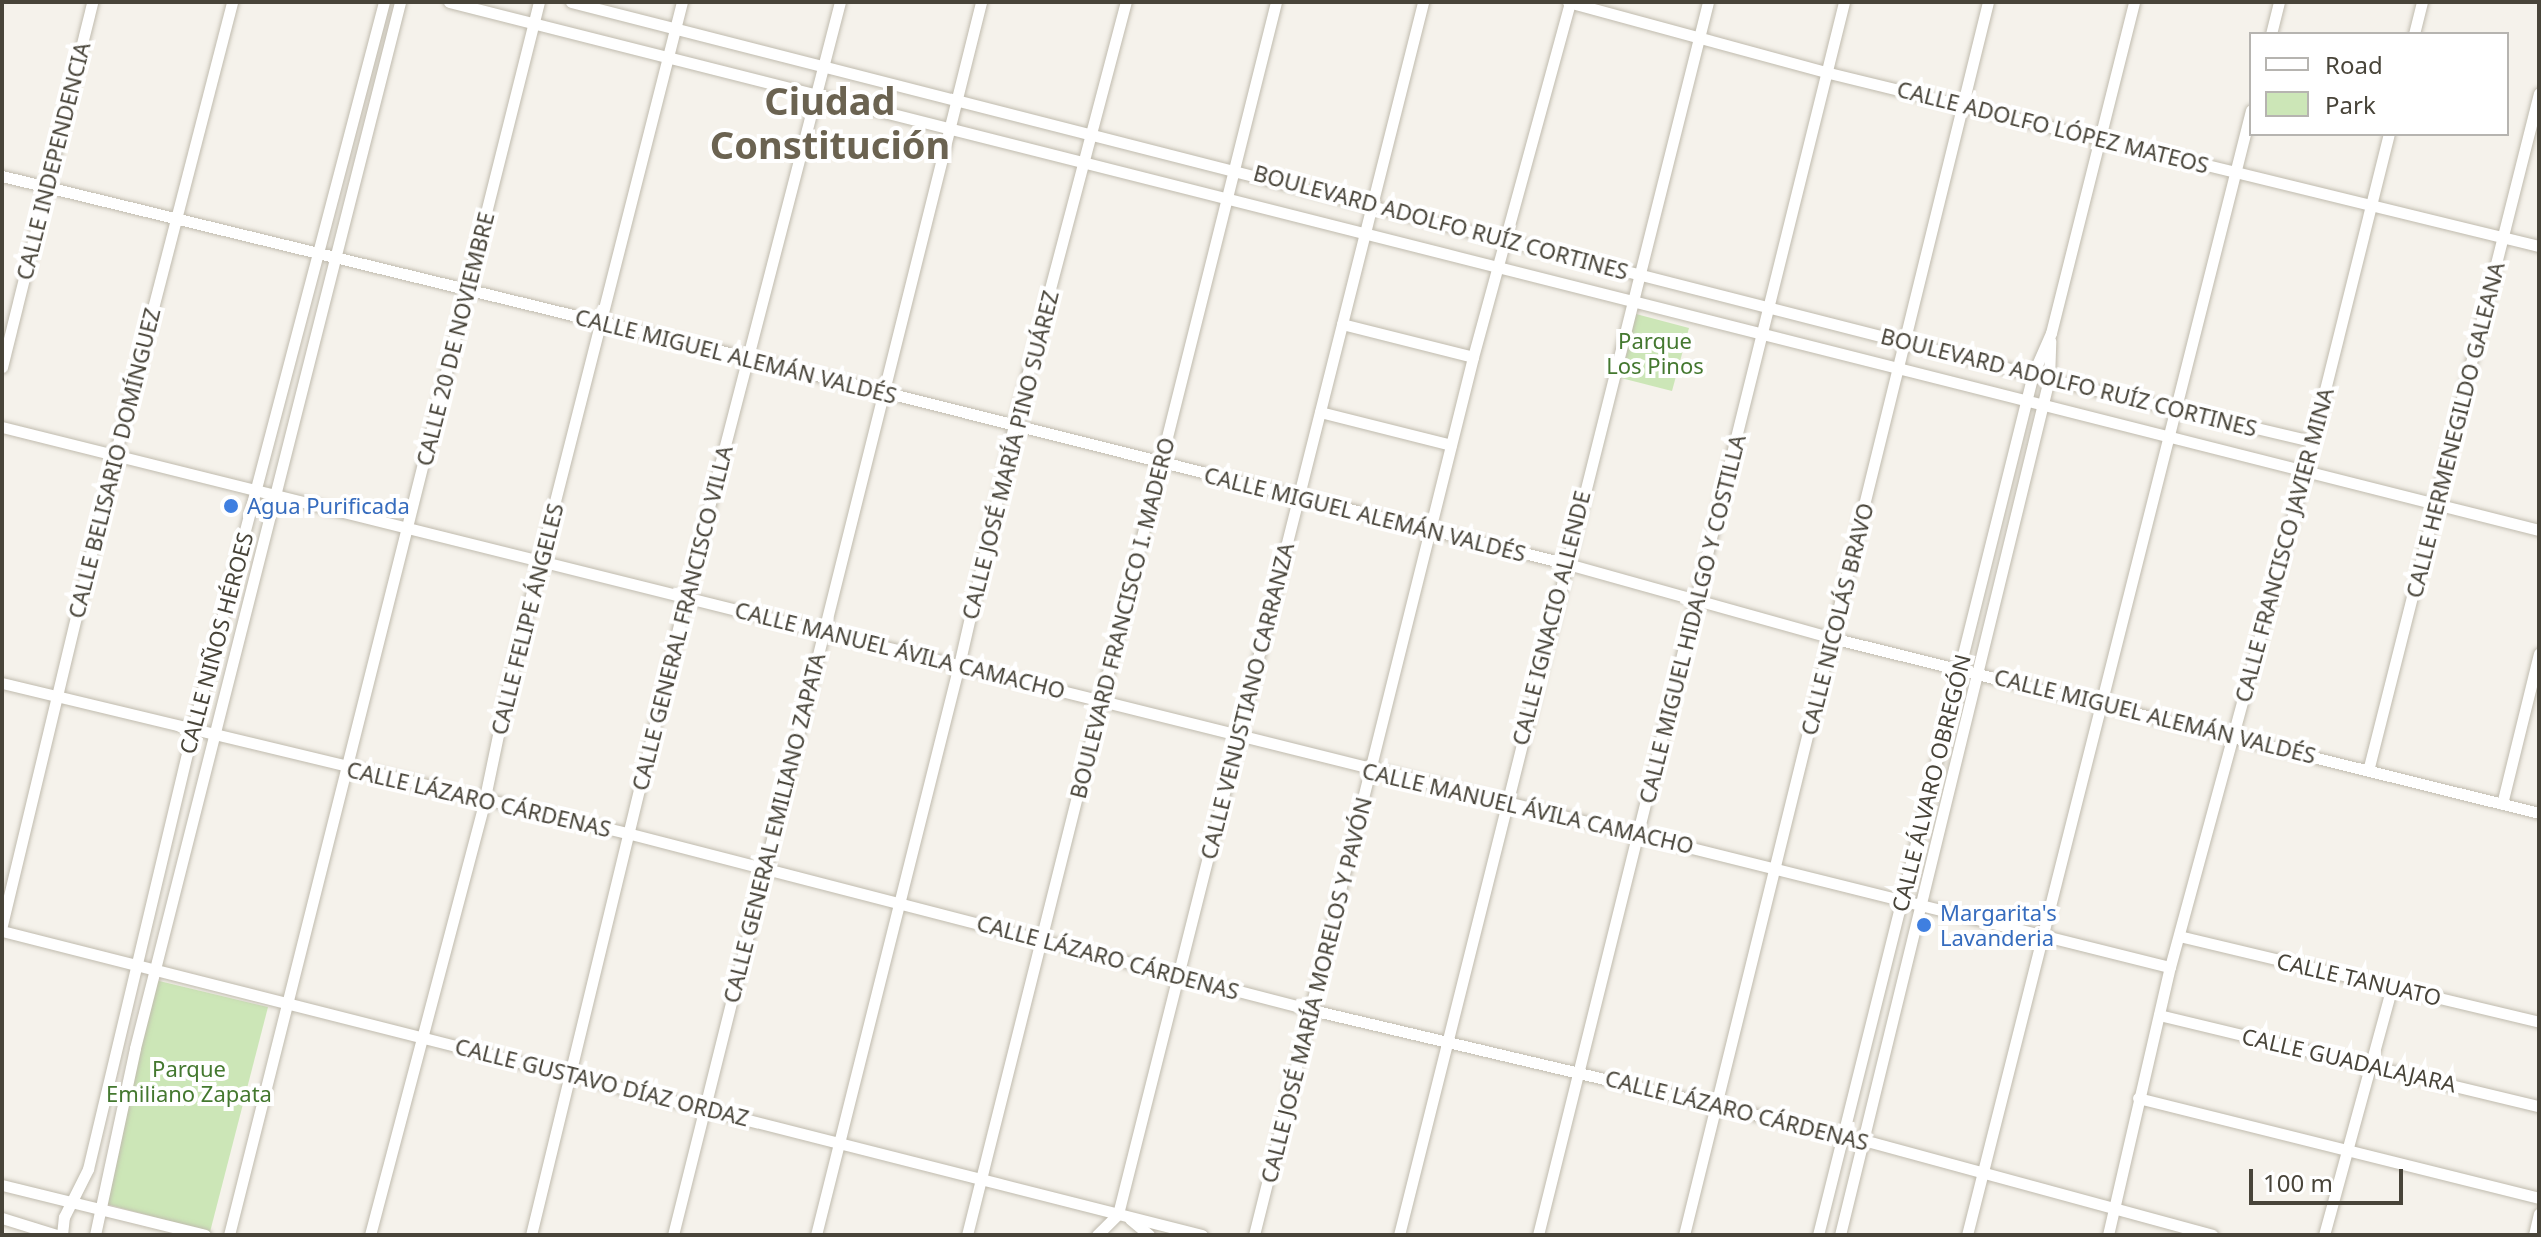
<!DOCTYPE html>
<html>
<head>
<meta charset="utf-8">
<style>
  body { margin:0 }
  #map { position:relative; width:2541px; height:1237px; overflow:hidden; background:#f5f2eb; font-family:"Noto Sans",sans-serif }
  div>[style] { position:absolute }
  [style*='--x'] { left:calc(var(--x)*1px); top:calc(var(--y)*1px); width:calc(var(--w)*1px); rotate:calc(var(--a)*1deg) }
  .green>* { inset:0; background:#cce6b7 }
  .roads { filter:drop-shadow(0 0 2px #c0bbae) drop-shadow(0 0 2px #c0bbae) }
  .minor>* { height:11px; margin:-5.5px; padding:0 5.5px; transform-origin:5.5px; border-radius:5.5px; background:#fff }
  .dots>* { width:22px; height:22px; translate:-50% -50%; box-sizing:border-box; border:4px solid #fff; border-radius:50% }
  span { translate:-50% -50%; white-space:nowrap; text-align:center; line-height:1.15; -webkit-text-stroke:8px #fff; paint-order:stroke }
  .street-label { font-size:22px; color:#484439 }
  .park-label { font-size:22px; color:#44782f }
  .shop-label { font-size:22px; color:#366cbe }
  .left { translate:0 -50%; text-align:left }
  .town-label { font-size:38px; color:#6b6351; font-weight:700 }
  .frame { position:absolute; inset:0; border:4px solid #484439; pointer-events:none }
  .legend { position:absolute; left:2249px; top:32px; width:260px; height:104px; box-sizing:border-box; background:#fff; border:2px solid #b6b4b0; margin:0; padding:10px 14px; list-style:none; font-size:24px; color:#484439 }
  .legend li { display:flex; align-items:center; gap:16px; height:40px }
  .legend b { width:40px; border:2px solid #b6b4b0 }
  .scale { position:absolute; left:2249px; top:1169px; width:154px; height:36px; box-sizing:border-box; border:4px solid #484439; border-top:0; padding-left:10px; font-size:24px; line-height:28px; white-space:nowrap; color:#484439; -webkit-text-stroke:6px #fff; paint-order:stroke }
</style>
</head>
<body>
<div id="map">
  <div class="green">
    <div style="clip-path:polygon(1636px 314px,1689px 328px,1672px 391px,1621px 378px)"></div>
    <div style="clip-path:polygon(155px 980px,268px 1007px,210px 1232px,99px 1202px)"></div>
  </div>
  <div class="roads">
    <div class="minor">
      <div style="--x:449;--y:2;--w:2156;--a:14.18"></div>
      <div style="--x:571;--y:2;--w:1525;--a:14.31"></div>
      <div style="--x:2049;--y:379;--w:270;--a:13.3"></div>
      <div style="--x:1568;--y:2;--w:266;--a:15.2"></div>
      <div style="--x:1825;--y:72;--w:735;--a:13.7"></div>
      <div style="--x:2271;--y:34;--w:33;--a:-76"></div>
      <div style="--x:2414;--y:34;--w:33;--a:-76"></div>
      <div style="--x:2;--y:176;--w:769;--a:13.69"></div>
      <div style="--x:749;--y:358;--w:840;--a:14.12"></div>
      <div style="--x:1564;--y:563;--w:278;--a:15.6"></div>
      <div style="--x:1832;--y:638;--w:728;--a:13.9"></div>
      <div style="--x:1342;--y:324;--w:135;--a:14.1"></div>
      <div style="--x:2;--y:367;--w:376;--a:-76.1"></div>
      <div style="--x:1320;--y:412;--w:135;--a:14.1"></div>
      <div style="--x:2;--y:427;--w:2234;--a:13.99"></div>
      <div style="--x:2;--y:683;--w:643;--a:13.5"></div>
      <div style="--x:627;--y:833;--w:707;--a:14.49"></div>
      <div style="--x:1312;--y:1010;--w:566;--a:13.28"></div>
      <div style="--x:1863;--y:1140;--w:362;--a:15.2"></div>
      <div style="--x:2369;--y:767;--w:695;--a:-75.84"></div>
      <div style="--x:2502;--y:804;--w:155;--a:-76.2"></div>
      <div style="--x:2;--y:925;--w:483;--a:-76.5"></div>
      <div style="--x:115;--y:455;--w:468;--a:-75.5"></div>
      <div style="--x:2;--y:931;--w:1238;--a:14.22"></div>
      <div style="--x:2179;--y:936;--w:370;--a:13.4"></div>
      <div style="--x:2159;--y:1015;--w:391;--a:13.5"></div>
      <div style="--x:2138;--y:1098;--w:413;--a:14"></div>
      <div style="--x:2;--y:1185;--w:209;--a:13.8"></div>
      <div style="--x:2;--y:1218;--w:58;--a:17.2"></div>
      <div style="--x:1130;--y:1219;--w:25;--a:40"></div>
      <div style="--x:62;--y:1235;--w:18;--a:-84"></div>
      <div style="--x:64;--y:1217;--w:54;--a:-63.4"></div>
      <div style="--x:88;--y:1169;--w:453;--a:-76.6"></div>
      <div style="--x:193;--y:728;--w:751;--a:-75.26"></div>
      <div style="--x:95;--y:1235;--w:191;--a:-77.9"></div>
      <div style="--x:135;--y:1048;--w:1079;--a:-75.78"></div>
      <div style="--x:229;--y:1235;--w:1271;--a:-75.89"></div>
      <div style="--x:370;--y:1235;--w:448;--a:-75.2"></div>
      <div style="--x:484;--y:802;--w:123;--a:-78.2"></div>
      <div style="--x:509;--y:682;--w:702;--a:-75.73"></div>
      <div style="--x:531;--y:1235;--w:658;--a:-76.37"></div>
      <div style="--x:686;--y:596;--w:614;--a:-75.47"></div>
      <div style="--x:673;--y:1235;--w:1271;--a:-75.97"></div>
      <div style="--x:816;--y:1235;--w:588;--a:-75.92"></div>
      <div style="--x:959;--y:665;--w:246;--a:-77.1"></div>
      <div style="--x:1014;--y:425;--w:438;--a:-75.2"></div>
      <div style="--x:967;--y:1235;--w:1271;--a:-75.93"></div>
      <div style="--x:1097;--y:1235;--w:30;--a:-45"></div>
      <div style="--x:1118;--y:1214;--w:1250;--a:-75.87"></div>
      <div style="--x:1254;--y:1235;--w:905;--a:-75.99"></div>
      <div style="--x:1473;--y:357;--w:368;--a:-74.7"></div>
      <div style="--x:1399;--y:1235;--w:1271;--a:-75.93"></div>
      <div style="--x:1538;--y:1235;--w:1270;--a:-76.06"></div>
      <div style="--x:1684;--y:1235;--w:1270;--a:-76.15"></div>
      <div style="--x:1818;--y:1235;--w:887;--a:-75.98"></div>
      <div style="--x:2033;--y:374;--w:45;--a:-66.3"></div>
      <div style="--x:2051;--y:333;--w:341;--a:-75.9"></div>
      <div style="--x:1840;--y:1235;--w:881;--a:-76.28"></div>
      <div style="--x:2049;--y:379;--w:38;--a:-88"></div>
      <div style="--x:1967;--y:1235;--w:1160;--a:-75.83"></div>
      <div style="--x:2108;--y:1235;--w:275;--a:-77"></div>
      <div style="--x:2170;--y:967;--w:511;--a:-74.79"></div>
      <div style="--x:2304;--y:474;--w:350;--a:-76"></div>
      <div style="--x:2324;--y:1235;--w:257;--a:-74.7"></div>
      <div style="--x:2534;--y:1235;--w:22;--a:-77"></div>
    </div>
  </div>
  <div class="dots">
    <div style="left:231px;top:506px;background:#3f7fe0"></div>
    <div style="left:1924px;top:925px;background:#3f7fe0"></div>
  </div>
  <div class="street-label">
    <span style="left:2053px;top:127px;rotate:14deg">CALLE ADOLFO LÓPEZ MATEOS</span>
    <span style="left:53px;top:161px;rotate:-76deg">CALLE INDEPENDENCIA</span>
    <span style="left:1441px;top:222px;rotate:15deg">BOULEVARD ADOLFO RUÍZ CORTINES</span>
    <span style="left:455px;top:339px;rotate:-76deg">CALLE 20 DE NOVIEMBRE</span>
    <span style="left:736px;top:356px;rotate:14deg">CALLE MIGUEL ALEMÁN VALDÉS</span>
    <span style="left:2069px;top:382px;rotate:14deg">BOULEVARD ADOLFO RUÍZ CORTINES</span>
    <span style="left:2455px;top:430px;rotate:-76deg">CALLE HERMENEGILDO GALEANA</span>
    <span style="left:1010px;top:455px;rotate:-76deg">CALLE JOSÉ MARÍA PINO SUÁREZ</span>
    <span style="left:114px;top:463px;rotate:-76deg">CALLE BELISARIO DOMÍNGUEZ</span>
    <span style="left:1365px;top:514px;rotate:14deg">CALLE MIGUEL ALEMÁN VALDÉS</span>
    <span style="left:2284px;top:545px;rotate:-75deg">CALLE FRANCISCO JAVIER MINA</span>
    <span style="left:682px;top:618px;rotate:-76deg">CALLE GENERAL FRANCISCO VILLA</span>
    <span style="left:1122px;top:618px;rotate:-76deg">BOULEVARD FRANCISCO I. MADERO</span>
    <span style="left:1551px;top:618px;rotate:-76deg">CALLE IGNACIO ALLENDE</span>
    <span style="left:527px;top:619px;rotate:-76deg">CALLE FELIPE ÁNGELES</span>
    <span style="left:1692px;top:619px;rotate:-76deg">CALLE MIGUEL HIDALGO Y COSTILLA</span>
    <span style="left:1837px;top:619px;rotate:-76deg">CALLE NICOLÁS BRAVO</span>
    <span style="left:216px;top:643px;rotate:-75deg">CALLE NIÑOS HÉROES</span>
    <span style="left:900px;top:650px;rotate:14deg">CALLE MANUEL ÁVILA CAMACHO</span>
    <span style="left:1247px;top:701px;rotate:-76deg">CALLE VENUSTIANO CARRANZA</span>
    <span style="left:2155px;top:716px;rotate:14deg">CALLE MIGUEL ALEMÁN VALDÉS</span>
    <span style="left:1931px;top:783px;rotate:-76deg">CALLE ÁLVARO OBREGÓN</span>
    <span style="left:479px;top:799px;rotate:13deg">CALLE LÁZARO CÁRDENAS</span>
    <span style="left:1528px;top:808px;rotate:13deg">CALLE MANUEL ÁVILA CAMACHO</span>
    <span style="left:774px;top:828px;rotate:-76deg">CALLE GENERAL EMILIANO ZAPATA</span>
    <span style="left:1108px;top:957px;rotate:15deg">CALLE LÁZARO CÁRDENAS</span>
    <span style="left:2359px;top:979px;rotate:13deg">CALLE TANUATO</span>
    <span style="left:1316px;top:990px;rotate:-76deg">CALLE JOSÉ MARÍA MORELOS Y PAVÓN</span>
    <span style="left:2349px;top:1060px;rotate:13deg">CALLE GUADALAJARA</span>
    <span style="left:602px;top:1082px;rotate:14deg">CALLE GUSTAVO DÍAZ ORDAZ</span>
    <span style="left:1737px;top:1110px;rotate:14deg">CALLE LÁZARO CÁRDENAS</span>
  </div>
  <div class="park-label">
    <span style="left:1655px;top:353px">Parque<br>Los Pinos</span>
    <span style="left:189px;top:1081px">Parque<br>Emiliano Zapata</span>
  </div>
  <div class="shop-label">
    <span class="left" style="left:247px;top:506px">Agua Purificada</span>
    <span class="left" style="left:1940px;top:925px">Margarita's<br>Lavanderia</span>
  </div>
  <div class="town-label">
    <span style="left:830px;top:123px">Ciudad<br>Constitución</span>
  </div>
  <div class="frame"></div>
  <ul class="legend">
  <li><b style="height:10px;background:#fff"></b>Road</li>
  <li><b style="height:22px;background:#cce6b7"></b>Park</li>
  </ul>
  <div class="scale">100 m</div>
</div>
</body>
</html>
